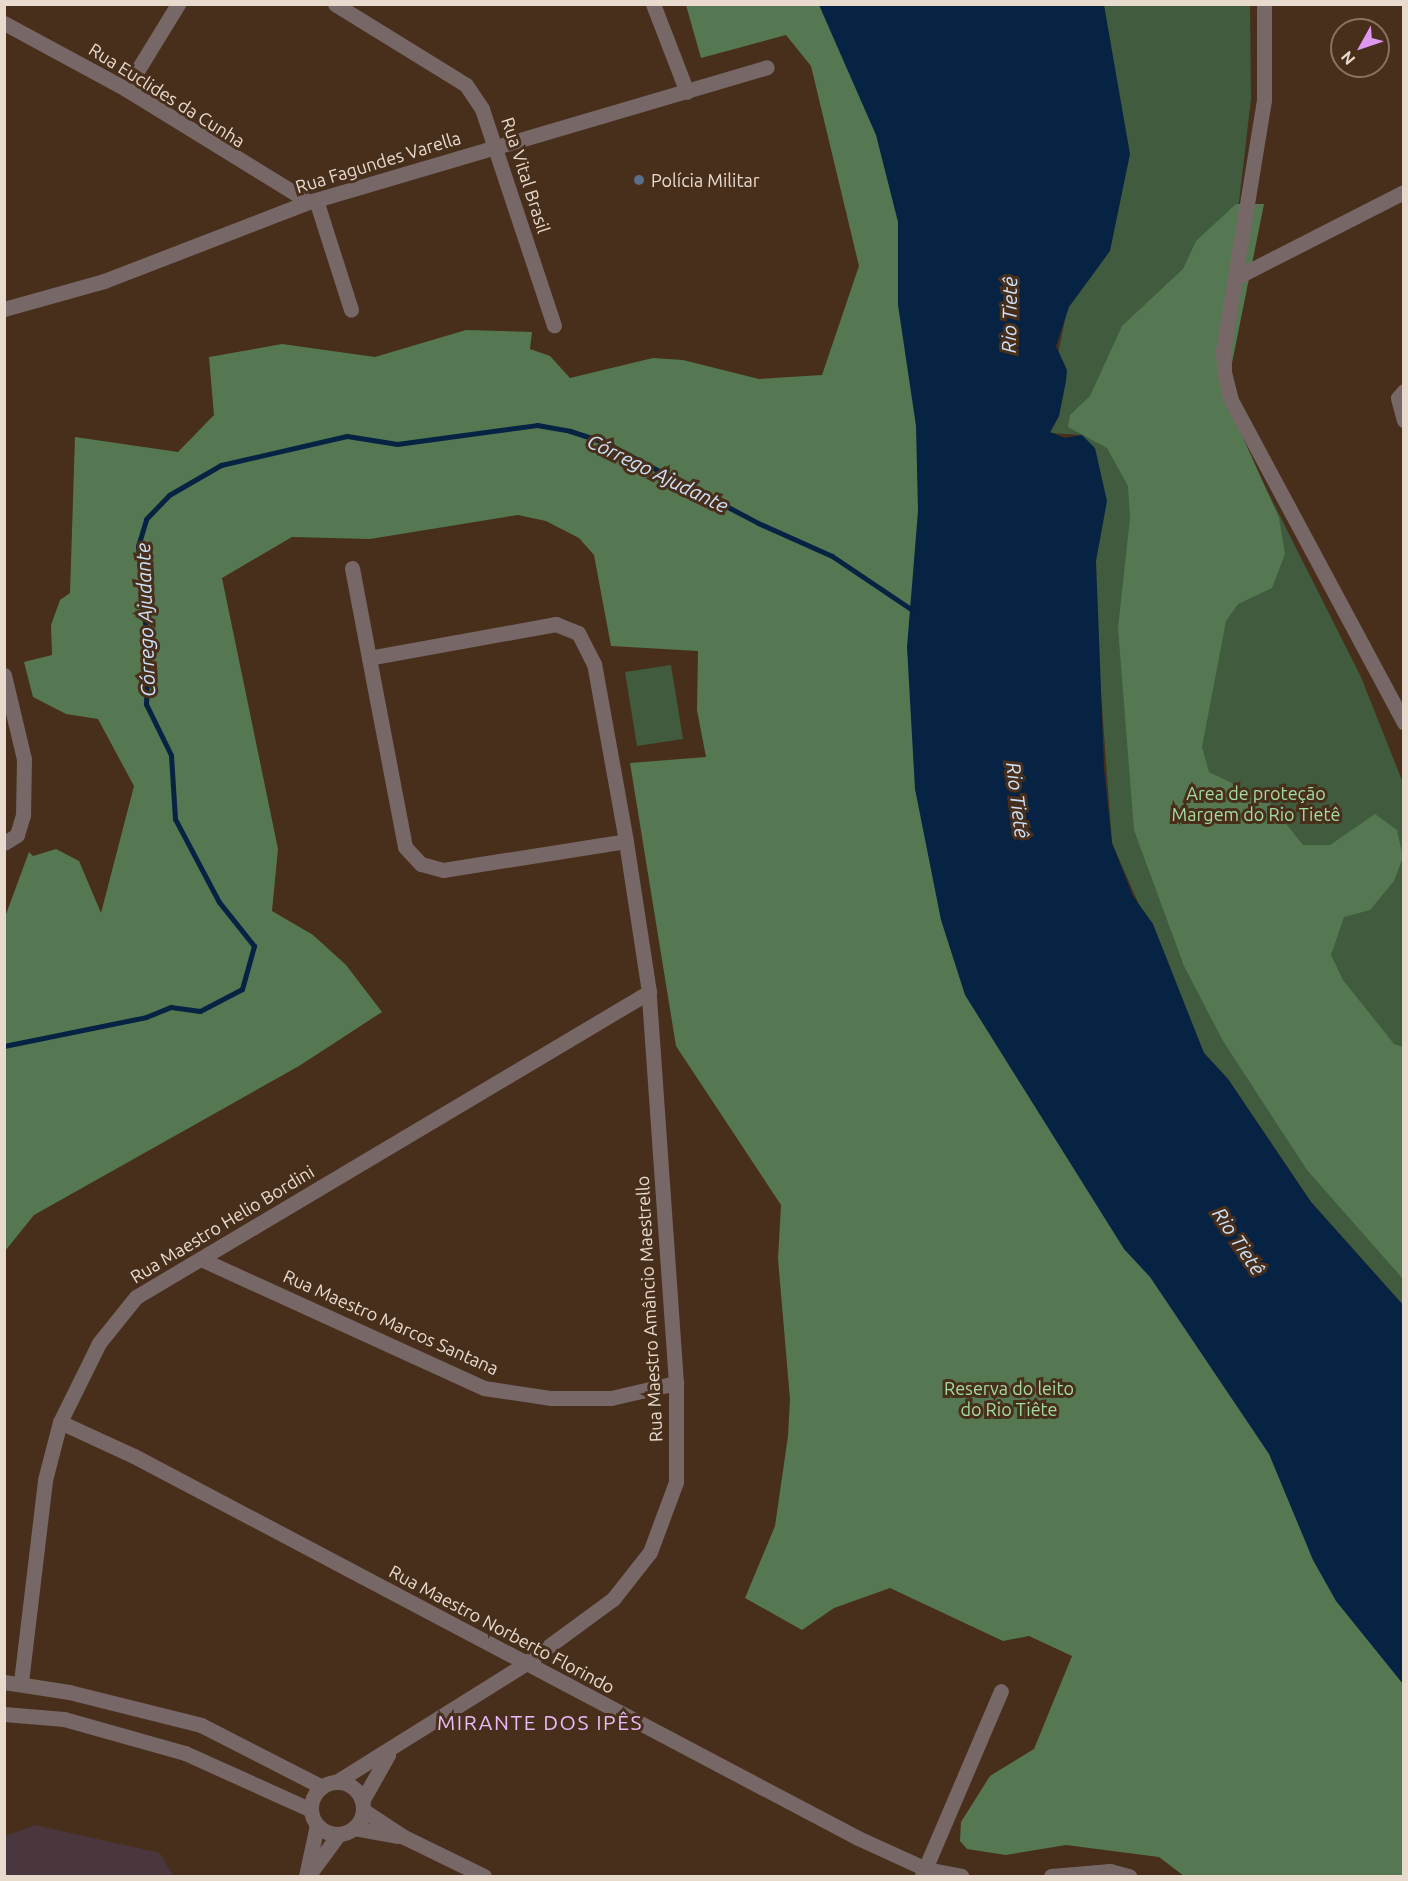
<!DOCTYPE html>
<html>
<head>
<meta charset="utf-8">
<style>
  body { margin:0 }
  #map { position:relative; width:1408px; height:1881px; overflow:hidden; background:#472f1c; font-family:Ubuntu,sans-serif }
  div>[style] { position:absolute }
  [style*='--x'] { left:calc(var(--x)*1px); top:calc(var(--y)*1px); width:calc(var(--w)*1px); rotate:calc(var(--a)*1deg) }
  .education>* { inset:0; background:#4a363d }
  .green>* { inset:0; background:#405b3e }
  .forest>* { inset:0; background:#557852 }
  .water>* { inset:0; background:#062344 }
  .stream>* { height:5px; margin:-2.5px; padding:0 2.5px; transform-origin:2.5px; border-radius:2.5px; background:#062344 }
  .street>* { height:15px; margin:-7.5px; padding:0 7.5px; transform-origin:7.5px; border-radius:7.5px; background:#786767 }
  .street>.ring { margin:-7.5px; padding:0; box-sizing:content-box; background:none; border:15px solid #786767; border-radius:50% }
  .dots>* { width:16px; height:16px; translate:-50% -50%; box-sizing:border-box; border:3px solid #472f1c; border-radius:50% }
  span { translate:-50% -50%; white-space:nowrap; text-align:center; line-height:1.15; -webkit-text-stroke:6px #472f1c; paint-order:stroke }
  .street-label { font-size:18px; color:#e9dace }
  .poi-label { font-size:18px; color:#e9dace }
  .left { translate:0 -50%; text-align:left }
  .park-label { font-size:18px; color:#a4dca0 }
  .water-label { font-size:20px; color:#cee2fb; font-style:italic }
  .quarter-label { font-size:21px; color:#ebbaf8; letter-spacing:1.5px }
  .frame { position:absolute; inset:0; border:6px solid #e9dace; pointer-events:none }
  .north { position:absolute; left:1330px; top:18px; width:60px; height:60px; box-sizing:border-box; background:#472f1c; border:2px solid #887363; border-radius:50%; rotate:230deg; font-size:16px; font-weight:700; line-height:24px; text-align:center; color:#e9dace }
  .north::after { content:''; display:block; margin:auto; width:21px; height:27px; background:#df98f1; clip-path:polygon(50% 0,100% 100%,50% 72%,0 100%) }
</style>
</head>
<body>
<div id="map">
  <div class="education">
    <div style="clip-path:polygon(35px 1825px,160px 1853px,173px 1876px,5px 1876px,5px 1836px)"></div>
  </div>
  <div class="green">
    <div style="clip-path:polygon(1104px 5px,1250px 5px,1251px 99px,1217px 391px,1361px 677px,1403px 783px,1403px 1305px,1311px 1202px,1228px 1079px,1204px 1053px,1112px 843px,1082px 435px,1050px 433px,1059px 416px,1058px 354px,1114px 78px)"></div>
    <div style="clip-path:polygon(671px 665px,683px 739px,637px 746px,625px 672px)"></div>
  </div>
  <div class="forest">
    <div style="clip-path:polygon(686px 5px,871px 5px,941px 426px,1403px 1637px,1403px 1876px,1184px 1876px,1159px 1857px,1066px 1845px,1006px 1855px,967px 1849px,960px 1841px,961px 1822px,990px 1776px,1034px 1749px,1072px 1656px,1029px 1636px,1003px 1641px,890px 1588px,834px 1608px,802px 1630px,745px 1598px,775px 1526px,788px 1436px,790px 1399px,778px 1259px,781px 1205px,676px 1046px,630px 763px,706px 757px,697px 710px,698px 651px,611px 646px,594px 555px,579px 538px,546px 521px,518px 515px,370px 539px,292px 537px,222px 578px,278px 849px,272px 911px,313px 935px,346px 965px,382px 1012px,299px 1066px,34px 1215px,5px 1251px,5px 917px,29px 852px,33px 856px,56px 849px,79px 861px,101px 913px,134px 786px,98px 719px,66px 714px,33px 697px,24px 662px,52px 655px,51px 625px,60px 600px,70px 593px,75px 437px,178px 452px,214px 415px,209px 357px,282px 344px,375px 357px,466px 330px,532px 332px,530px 349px,550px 356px,570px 378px,653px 358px,683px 360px,759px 379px,822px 375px,859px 266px,811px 66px,786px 35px,701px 58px)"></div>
    <div style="clip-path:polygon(1236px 204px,1264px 204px,1230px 373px,1236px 422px,1279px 518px,1285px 554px,1272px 588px,1238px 604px,1226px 621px,1202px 747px,1209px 772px,1267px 800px,1303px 845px,1330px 845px,1375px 814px,1397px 830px,1403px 857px,1394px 881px,1370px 910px,1344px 917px,1331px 955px,1343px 980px,1394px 1044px,1403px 1047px,1403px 1279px,1307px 1170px,1223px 1041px,1184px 966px,1134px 830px,1118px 628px,1130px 518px,1128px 486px,1107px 448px,1068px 427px,1070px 415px,1090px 396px,1122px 326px,1183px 269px,1196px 241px)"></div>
  </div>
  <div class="water">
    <div style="clip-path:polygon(819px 5px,1104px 5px,1130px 154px,1110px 251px,1069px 307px,1056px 346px,1067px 370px,1066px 381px,1059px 416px,1050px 432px,1065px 438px,1082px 435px,1095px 448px,1107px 501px,1096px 561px,1104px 768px,1112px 843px,1133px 896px,1153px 924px,1204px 1053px,1228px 1079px,1311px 1202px,1403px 1305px,1403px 1684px,1336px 1601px,1313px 1560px,1269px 1454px,1150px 1277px,1124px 1249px,965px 995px,941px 920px,915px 789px,907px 647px,918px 511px,916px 426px,898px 305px,898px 222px,876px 135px)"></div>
  </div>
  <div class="stream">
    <div style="--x:4;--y:1046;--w:145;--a:-11.5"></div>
    <div style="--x:146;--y:1017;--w:27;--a:-22"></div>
    <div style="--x:171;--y:1007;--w:29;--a:8"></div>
    <div style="--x:200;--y:1011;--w:47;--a:-27.6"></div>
    <div style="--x:242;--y:989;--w:45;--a:-74.4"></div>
    <div style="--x:254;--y:946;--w:56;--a:-128.5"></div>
    <div style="--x:219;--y:902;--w:94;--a:-117.9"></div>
    <div style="--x:175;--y:819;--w:64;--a:-93.6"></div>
    <div style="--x:171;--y:755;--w:57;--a:-116.1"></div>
    <div style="--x:146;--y:704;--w:49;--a:-87.7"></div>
    <div style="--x:148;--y:655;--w:109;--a:-95.2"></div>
    <div style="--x:138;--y:546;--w:28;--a:-73"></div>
    <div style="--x:146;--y:519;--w:33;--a:-46"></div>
    <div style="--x:169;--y:495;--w:60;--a:-30"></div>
    <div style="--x:221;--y:465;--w:129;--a:-13"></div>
    <div style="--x:347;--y:436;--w:51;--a:9.1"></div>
    <div style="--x:397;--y:444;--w:141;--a:-7.7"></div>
    <div style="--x:537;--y:425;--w:34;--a:10"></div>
    <div style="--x:570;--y:431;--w:36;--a:18"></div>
    <div style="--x:604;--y:442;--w:174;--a:27.7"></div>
    <div style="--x:758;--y:523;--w:81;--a:24"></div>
    <div style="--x:832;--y:556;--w:99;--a:33.9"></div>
  </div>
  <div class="street">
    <div style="--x:335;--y:4;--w:154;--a:31.7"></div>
    <div style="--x:466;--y:85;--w:29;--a:56"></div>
    <div style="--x:482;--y:109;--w:228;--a:71.6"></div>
    <div style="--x:653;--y:4;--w:94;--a:68.9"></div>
    <div style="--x:1264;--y:4;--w:96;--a:90"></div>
    <div style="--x:1264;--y:100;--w:253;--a:99.3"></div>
    <div style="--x:1223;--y:350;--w:22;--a:87"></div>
    <div style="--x:1224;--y:372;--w:29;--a:76"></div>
    <div style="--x:1231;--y:400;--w:366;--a:61.8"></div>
    <div style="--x:4;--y:23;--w:139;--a:28.4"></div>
    <div style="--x:126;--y:89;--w:215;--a:31.7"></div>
    <div style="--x:126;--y:89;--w:100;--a:-58.5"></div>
    <div style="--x:316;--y:200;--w:115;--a:72.3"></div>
    <div style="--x:1235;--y:278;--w:190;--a:-27"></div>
    <div style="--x:4;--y:309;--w:104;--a:-15.6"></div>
    <div style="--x:104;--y:281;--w:220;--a:-21.1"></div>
    <div style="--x:309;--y:202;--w:477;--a:-16.4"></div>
    <div style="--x:1404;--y:391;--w:9;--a:131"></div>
    <div style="--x:1398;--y:398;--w:23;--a:75"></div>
    <div style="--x:352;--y:568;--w:92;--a:79.3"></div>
    <div style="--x:4;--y:675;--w:86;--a:76.6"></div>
    <div style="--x:24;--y:759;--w:56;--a:91"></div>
    <div style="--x:23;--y:815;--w:21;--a:107"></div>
    <div style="--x:17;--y:835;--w:15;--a:148"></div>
    <div style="--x:203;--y:1260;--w:309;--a:24.5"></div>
    <div style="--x:484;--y:1388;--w:68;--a:8.5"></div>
    <div style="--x:551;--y:1398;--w:60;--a:0"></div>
    <div style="--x:611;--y:1398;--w:67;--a:-13"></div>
    <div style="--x:60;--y:1422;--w:81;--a:24.7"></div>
    <div style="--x:134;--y:1456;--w:819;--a:27.82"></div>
    <div style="--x:858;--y:1838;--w:75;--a:24.5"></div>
    <div style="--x:926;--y:1869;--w:36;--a:11"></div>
    <div style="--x:4;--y:1682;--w:66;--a:8.7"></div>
    <div style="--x:69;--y:1692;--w:136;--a:14"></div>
    <div style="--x:201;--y:1725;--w:136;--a:27.1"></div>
    <div style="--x:21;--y:1682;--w:203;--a:-83.2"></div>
    <div style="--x:45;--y:1480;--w:60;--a:-75.5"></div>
    <div style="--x:60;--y:1422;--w:88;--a:-63.7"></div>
    <div style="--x:99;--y:1343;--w:59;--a:-51.2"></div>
    <div style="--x:136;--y:1297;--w:597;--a:-30.73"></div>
    <div style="--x:4;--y:1714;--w:60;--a:4.8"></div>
    <div style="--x:64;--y:1719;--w:126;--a:15.7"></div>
    <div style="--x:185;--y:1753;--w:138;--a:24.3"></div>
    <div style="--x:336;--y:1782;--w:221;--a:-32"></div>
    <div style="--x:523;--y:1665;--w:112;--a:-36.3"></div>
    <div style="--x:613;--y:1599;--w:60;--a:-51.8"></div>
    <div style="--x:650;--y:1552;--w:75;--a:-69.6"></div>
    <div style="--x:676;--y:1482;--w:99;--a:-90"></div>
    <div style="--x:676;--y:1383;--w:392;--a:-94"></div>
    <div style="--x:649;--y:992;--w:153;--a:-98.7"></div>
    <div style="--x:626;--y:841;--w:180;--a:-100.2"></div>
    <div style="--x:594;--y:664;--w:35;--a:-117"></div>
    <div style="--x:578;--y:633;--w:24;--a:-158"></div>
    <div style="--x:556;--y:624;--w:190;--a:169.7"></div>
    <div style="--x:369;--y:658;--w:192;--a:79.2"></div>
    <div style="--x:405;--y:847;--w:23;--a:47"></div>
    <div style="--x:421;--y:864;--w:23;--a:15"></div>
    <div style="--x:443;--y:870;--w:185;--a:-9"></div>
    <div class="ring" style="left:311px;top:1782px;width:37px;height:37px"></div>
    <div style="--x:362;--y:1801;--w:53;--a:-60.5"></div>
    <div style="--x:363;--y:1810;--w:49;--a:33.4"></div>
    <div style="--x:404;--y:1837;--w:89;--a:26"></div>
    <div style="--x:354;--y:1828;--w:45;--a:10.3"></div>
    <div style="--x:306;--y:1876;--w:52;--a:-77.8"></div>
    <div style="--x:308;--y:1876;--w:52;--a:-53.6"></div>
    <div style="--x:922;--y:1876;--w:201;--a:-66.9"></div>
    <div style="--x:1051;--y:1876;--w:59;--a:-4.8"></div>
    <div style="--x:1110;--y:1871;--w:20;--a:15"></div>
  </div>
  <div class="dots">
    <div style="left:639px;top:180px;background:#5c6f8a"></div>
  </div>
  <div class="street-label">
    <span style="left:167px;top:95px;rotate:32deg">Rua Euclides da Cunha</span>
    <span style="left:378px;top:162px;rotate:-17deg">Rua Fagundes Varella</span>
    <span style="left:526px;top:175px;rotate:72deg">Rua Vital Brasil</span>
    <span style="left:222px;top:1224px;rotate:-31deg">Rua Maestro Helio Bordini</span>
    <span style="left:649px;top:1309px;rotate:-93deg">Rua Maestro Amâncio Maestrello</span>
    <span style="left:391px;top:1322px;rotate:24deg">Rua Maestro Marcos Santana</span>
    <span style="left:502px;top:1629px;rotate:28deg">Rua Maestro Norberto Florindo</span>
  </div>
  <div class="poi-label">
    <span class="left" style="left:651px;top:180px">Polícia Militar</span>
  </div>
  <div class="park-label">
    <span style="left:1256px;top:804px">Area de proteção<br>Margem do Rio Tietê</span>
    <span style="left:1009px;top:1399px">Reserva do leito<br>do Rio Tiête</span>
  </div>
  <div class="water-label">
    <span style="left:1009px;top:315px;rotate:-89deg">Rio Tietê</span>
    <span style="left:658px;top:473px;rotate:26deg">Córrego Ajudante</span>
    <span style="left:145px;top:620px;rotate:-92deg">Córrego Ajudante</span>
    <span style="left:1018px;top:800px;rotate:83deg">Rio Tietê</span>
    <span style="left:1239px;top:1241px;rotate:56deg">Rio Tietê</span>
  </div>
  <div class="quarter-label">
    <span style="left:540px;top:1722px">MIRANTE DOS IPÊS</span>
  </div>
  <div class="frame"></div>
  <div class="north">N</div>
</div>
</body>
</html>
